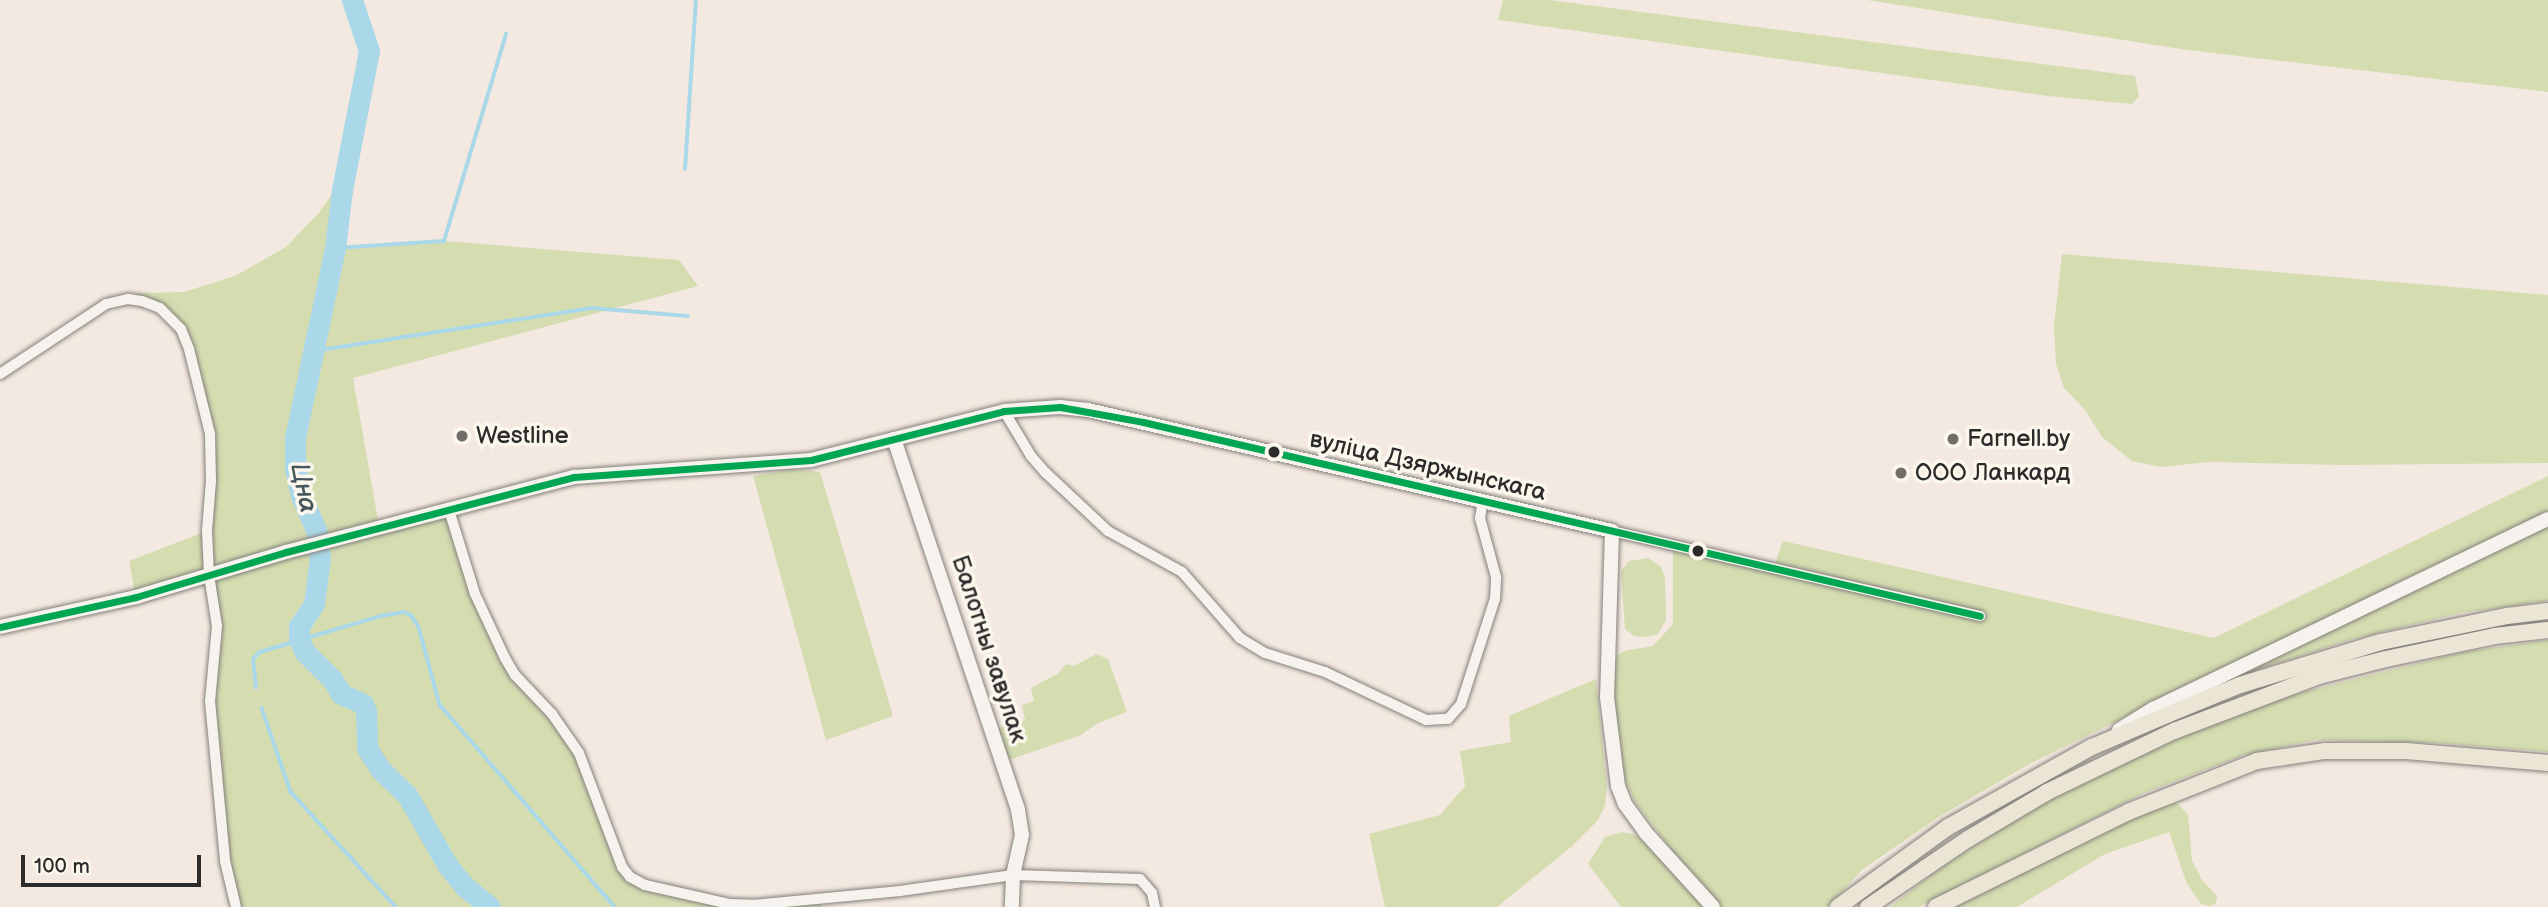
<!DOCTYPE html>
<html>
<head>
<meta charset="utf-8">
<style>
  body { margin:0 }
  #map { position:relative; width:2548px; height:907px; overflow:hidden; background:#f3e9e0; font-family:"Balsamiq Sans",sans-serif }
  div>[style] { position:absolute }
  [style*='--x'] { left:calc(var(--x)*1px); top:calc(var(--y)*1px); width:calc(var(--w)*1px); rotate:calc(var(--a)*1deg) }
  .green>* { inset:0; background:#d4dcb0 }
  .stream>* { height:3.5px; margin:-1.75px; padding:0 1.75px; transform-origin:1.75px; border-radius:1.75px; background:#aad8e8 }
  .river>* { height:21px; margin:-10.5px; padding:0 10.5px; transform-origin:10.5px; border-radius:10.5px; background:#aad8e8 }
  .roads { filter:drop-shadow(0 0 2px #85807c) drop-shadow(0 0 2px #85807c) }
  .minor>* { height:10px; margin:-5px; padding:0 5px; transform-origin:5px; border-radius:5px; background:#f6f3ee }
  .secondary>* { height:14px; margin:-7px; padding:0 7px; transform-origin:7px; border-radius:7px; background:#f6f3ee }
  .trunk>* { height:16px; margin:-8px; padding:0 8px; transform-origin:8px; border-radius:8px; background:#ebe5d6 }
  .bus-1>* { height:7px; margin:-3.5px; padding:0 3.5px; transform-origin:3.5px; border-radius:3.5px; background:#00a651 }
  .dots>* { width:19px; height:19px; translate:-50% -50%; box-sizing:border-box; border:4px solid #fbf7ec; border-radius:50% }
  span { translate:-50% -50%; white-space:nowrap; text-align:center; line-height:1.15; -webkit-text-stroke:7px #fbf7ec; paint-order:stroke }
  .poi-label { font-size:24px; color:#2b2b2b }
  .left { translate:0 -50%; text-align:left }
  .street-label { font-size:24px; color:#2b2b2b }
  .water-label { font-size:26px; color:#43545b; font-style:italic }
  .scale { position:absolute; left:21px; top:855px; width:180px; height:32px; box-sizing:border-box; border:4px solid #2b2b2b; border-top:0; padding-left:9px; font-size:21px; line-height:24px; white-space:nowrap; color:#2b2b2b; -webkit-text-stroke:5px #fbf7ec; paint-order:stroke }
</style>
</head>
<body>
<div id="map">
  <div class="green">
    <div style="clip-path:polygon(1503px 0,1549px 0,2135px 76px,2139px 96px,2132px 104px,2048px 96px,1498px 20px)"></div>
    <div style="clip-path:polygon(1867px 0,2548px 0,2548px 92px,2188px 50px)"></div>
    <div style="clip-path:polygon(342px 180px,336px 248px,444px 241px,679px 260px,698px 286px,353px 378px,379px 526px,449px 510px,475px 594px,505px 657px,579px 753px,630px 877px,729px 904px,820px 899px,822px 907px,236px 907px,225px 861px,210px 701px,217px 626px,209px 576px,136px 597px,129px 561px,207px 531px,210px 434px,181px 329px,142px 301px,106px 304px,140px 293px,184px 292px,235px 276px,286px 247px,318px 214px)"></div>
    <div style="clip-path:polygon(2062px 254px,2548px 295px,2548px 463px,2344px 465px,2209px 462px,2161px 467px,2132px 461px,2102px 437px,2085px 410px,2064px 388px,2056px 364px,2054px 325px)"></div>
    <div style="clip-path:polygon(792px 469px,820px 472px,893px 716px,826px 740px,753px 476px)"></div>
    <div style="clip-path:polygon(2548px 476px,2548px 512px,2033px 762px,1940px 816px,1863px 869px,1828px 907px,1715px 907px,1635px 802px,1624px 778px,1618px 757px,1613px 665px,1618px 655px,1624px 651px,1653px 646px,1673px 624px,1673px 545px,1773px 570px,1783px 541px,2214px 638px)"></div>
    <div style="clip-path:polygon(2548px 527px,2548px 601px,2461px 613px,2349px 640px,2239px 676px,2239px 672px)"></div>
    <div style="clip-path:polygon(1648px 558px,1661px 567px,1665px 578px,1666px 620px,1658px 634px,1647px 637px,1634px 636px,1625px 629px,1621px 571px,1629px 561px)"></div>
    <div style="clip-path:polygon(2548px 640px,2548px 752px,2438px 743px,2315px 740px,2244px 755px,2144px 793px,1919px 907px,1890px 907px,1939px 869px,2038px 804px,2165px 742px,2271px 700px,2463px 652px)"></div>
    <div style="clip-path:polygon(1096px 654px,1108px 659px,1127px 712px,1096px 724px,1081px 735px,1012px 759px,1005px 757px,996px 729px,1025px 720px,1022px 705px,1034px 701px,1031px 688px,1059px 673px,1066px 664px,1074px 666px)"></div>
    <div style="clip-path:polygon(1596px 679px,1607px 788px,1605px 805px,1598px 820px,1571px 847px,1497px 907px,1385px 907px,1369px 834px,1440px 815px,1465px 786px,1460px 751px,1511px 742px,1509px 716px)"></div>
    <div style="clip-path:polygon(2170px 802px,2178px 804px,2188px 815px,2192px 860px,2202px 880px,2217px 896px,2216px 903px,2210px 906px,2201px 904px,2187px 884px,2169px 832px,2105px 854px,2017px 907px,1953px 907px,2118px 822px)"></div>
    <div style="clip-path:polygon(1622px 832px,1636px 835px,1712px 907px,1621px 907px,1588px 864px,1605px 837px)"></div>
  </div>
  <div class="stream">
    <div style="--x:685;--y:169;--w:169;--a:-86.3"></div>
    <div style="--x:335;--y:248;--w:109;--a:-3.7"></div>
    <div style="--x:444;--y:241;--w:216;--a:-73.3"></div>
    <div style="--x:314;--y:351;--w:281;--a:-8.8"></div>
    <div style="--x:592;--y:308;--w:96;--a:4.8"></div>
    <div style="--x:256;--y:688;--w:29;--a:-96"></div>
    <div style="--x:253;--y:659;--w:10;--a:-45"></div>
    <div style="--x:260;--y:652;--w:126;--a:-16.6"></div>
    <div style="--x:381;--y:616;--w:23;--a:-10"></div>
    <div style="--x:404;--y:612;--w:8;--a:23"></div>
    <div style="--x:411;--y:615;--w:14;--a:56"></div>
    <div style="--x:419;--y:627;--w:81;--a:74.9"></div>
    <div style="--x:440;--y:705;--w:267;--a:49.1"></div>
    <div style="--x:262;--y:708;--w:89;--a:71"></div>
    <div style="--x:291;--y:792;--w:156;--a:47.6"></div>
  </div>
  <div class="river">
    <div style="--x:352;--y:0;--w:54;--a:71.6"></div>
    <div style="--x:369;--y:51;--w:142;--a:101"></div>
    <div style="--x:342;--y:190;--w:58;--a:96.9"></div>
    <div style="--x:335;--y:248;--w:193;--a:101.9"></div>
    <div style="--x:295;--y:437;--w:31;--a:90"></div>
    <div style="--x:295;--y:468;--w:29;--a:78"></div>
    <div style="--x:301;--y:496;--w:37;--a:66"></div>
    <div style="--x:316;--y:530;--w:28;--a:82"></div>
    <div style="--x:320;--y:558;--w:46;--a:97.4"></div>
    <div style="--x:314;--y:604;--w:27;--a:124"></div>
    <div style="--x:299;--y:626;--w:13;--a:90"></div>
    <div style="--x:299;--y:639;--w:13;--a:67"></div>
    <div style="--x:304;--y:651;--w:41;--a:45"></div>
    <div style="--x:333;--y:680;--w:16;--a:60"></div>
    <div style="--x:341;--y:694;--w:24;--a:24"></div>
    <div style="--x:363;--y:704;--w:8;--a:67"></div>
    <div style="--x:366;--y:711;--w:37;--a:88"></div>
    <div style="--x:367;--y:748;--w:26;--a:58"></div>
    <div style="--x:381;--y:770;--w:36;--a:44"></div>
    <div style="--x:407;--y:795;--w:82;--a:60"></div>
    <div style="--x:448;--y:866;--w:26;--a:51"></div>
    <div style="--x:464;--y:886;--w:33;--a:39"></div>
  </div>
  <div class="roads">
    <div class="minor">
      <div style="--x:0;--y:374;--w:127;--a:-33.4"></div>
      <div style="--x:106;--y:304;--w:23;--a:-13"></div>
      <div style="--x:128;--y:299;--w:14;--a:8"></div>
      <div style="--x:142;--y:301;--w:19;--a:21"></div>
      <div style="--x:160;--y:308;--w:30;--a:45"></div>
      <div style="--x:181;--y:329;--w:22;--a:68"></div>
      <div style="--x:189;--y:349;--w:88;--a:76.1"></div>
      <div style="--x:210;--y:434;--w:47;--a:88.8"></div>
      <div style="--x:211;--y:481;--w:50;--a:94.6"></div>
      <div style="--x:207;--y:531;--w:44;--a:87.4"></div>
      <div style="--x:209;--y:575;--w:52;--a:81.1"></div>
      <div style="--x:217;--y:626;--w:75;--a:95.3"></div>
      <div style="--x:210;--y:701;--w:161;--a:84.6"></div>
      <div style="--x:225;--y:861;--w:47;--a:76.6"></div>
      <div style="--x:1004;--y:411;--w:52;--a:59"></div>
      <div style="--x:1031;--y:456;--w:23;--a:49"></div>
      <div style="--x:1046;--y:473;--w:85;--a:43.1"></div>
      <div style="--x:1108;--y:531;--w:85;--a:29"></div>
      <div style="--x:1182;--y:572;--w:88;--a:48.7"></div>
      <div style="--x:1240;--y:638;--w:29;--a:31"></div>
      <div style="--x:1265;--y:653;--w:63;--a:17.6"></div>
      <div style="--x:1325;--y:672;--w:112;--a:25.4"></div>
      <div style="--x:1426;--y:720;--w:22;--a:-3"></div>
      <div style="--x:1448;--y:719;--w:20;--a:-49"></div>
      <div style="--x:1461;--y:704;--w:110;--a:-72.1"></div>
      <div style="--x:1495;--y:599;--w:22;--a:-87"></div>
      <div style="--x:1496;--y:577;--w:61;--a:-105.2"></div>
      <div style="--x:1480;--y:518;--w:17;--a:-80"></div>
      <div style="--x:449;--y:510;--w:88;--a:72.8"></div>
      <div style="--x:475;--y:594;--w:71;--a:64.9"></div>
      <div style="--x:505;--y:658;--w:20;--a:60"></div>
      <div style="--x:515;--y:675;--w:54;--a:46.5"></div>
      <div style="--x:552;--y:714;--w:47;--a:55.3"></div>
      <div style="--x:579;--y:753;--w:122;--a:69.3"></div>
      <div style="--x:622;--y:867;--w:13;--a:51"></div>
      <div style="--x:630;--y:877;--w:17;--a:28"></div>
      <div style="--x:645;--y:885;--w:86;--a:12.7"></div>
      <div style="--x:729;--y:904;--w:24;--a:2"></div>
      <div style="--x:753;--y:905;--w:148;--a:-5.4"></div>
      <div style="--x:900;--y:891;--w:114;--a:-8.1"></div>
      <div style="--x:1013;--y:875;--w:127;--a:1.8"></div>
      <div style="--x:1140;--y:879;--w:18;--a:49"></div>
      <div style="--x:1152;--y:893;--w:14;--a:78"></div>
      <div style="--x:1612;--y:531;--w:378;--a:13"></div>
    </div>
    <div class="secondary">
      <div style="--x:894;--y:439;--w:391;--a:71.5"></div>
      <div style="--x:1018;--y:810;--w:25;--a:81"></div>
      <div style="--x:1022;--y:835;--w:41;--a:102.7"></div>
      <div style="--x:1013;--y:875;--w:32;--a:92"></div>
      <div style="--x:0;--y:627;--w:139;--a:-12.4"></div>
      <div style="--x:136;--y:597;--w:157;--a:-16.7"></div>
      <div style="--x:286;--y:552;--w:298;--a:-14.6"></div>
      <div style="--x:574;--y:477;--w:238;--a:-4.1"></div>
      <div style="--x:811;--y:460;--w:199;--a:-14.2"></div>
      <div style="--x:1004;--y:411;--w:56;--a:-4.1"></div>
      <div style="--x:1060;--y:407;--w:28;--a:6"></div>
      <div style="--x:1088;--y:410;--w:538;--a:13"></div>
      <div style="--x:1612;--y:531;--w:166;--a:91.7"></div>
      <div style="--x:1607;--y:697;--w:90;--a:83"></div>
      <div style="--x:1618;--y:786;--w:19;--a:69"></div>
      <div style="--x:1625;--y:804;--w:34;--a:54"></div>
      <div style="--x:1645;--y:832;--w:101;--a:47.8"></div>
      <div style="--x:2119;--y:730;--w:40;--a:-32"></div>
      <div style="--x:2153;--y:709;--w:438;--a:-25.7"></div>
    </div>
    <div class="trunk">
      <div style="--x:1838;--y:907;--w:136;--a:-36"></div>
      <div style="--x:1948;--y:827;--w:165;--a:-29.1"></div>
      <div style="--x:2092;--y:747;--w:97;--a:-23.1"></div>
      <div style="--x:2181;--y:709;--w:64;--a:-22.1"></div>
      <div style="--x:2240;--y:685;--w:147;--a:-17"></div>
      <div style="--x:2381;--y:642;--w:129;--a:-11.7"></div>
      <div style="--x:2507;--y:616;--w:41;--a:-7"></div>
      <div style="--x:1868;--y:907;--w:121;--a:-34.2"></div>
      <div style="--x:1968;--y:839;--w:92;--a:-30.7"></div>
      <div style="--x:2047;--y:792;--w:141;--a:-25.7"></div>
      <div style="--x:2174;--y:731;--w:155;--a:-20.8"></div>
      <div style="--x:2319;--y:676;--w:69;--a:-14.2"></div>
      <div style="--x:2386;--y:659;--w:111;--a:-11.9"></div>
      <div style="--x:2495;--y:636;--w:53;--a:-6.5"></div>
      <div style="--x:1936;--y:907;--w:214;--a:-26.3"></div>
      <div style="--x:2128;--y:812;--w:139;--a:-21.6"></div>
      <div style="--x:2257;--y:761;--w:69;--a:-8.4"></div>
      <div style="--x:2325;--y:751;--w:81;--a:0"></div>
      <div style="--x:2406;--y:751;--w:143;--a:4.8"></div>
    </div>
  </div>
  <div class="bus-1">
    <div style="--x:0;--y:627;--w:139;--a:-12.4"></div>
    <div style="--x:136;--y:597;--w:157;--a:-16.7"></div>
    <div style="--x:286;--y:552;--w:298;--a:-14.6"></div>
    <div style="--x:574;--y:477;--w:238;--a:-4.1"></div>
    <div style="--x:811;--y:460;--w:199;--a:-14.2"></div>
    <div style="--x:1004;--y:411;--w:56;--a:-4.1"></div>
    <div style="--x:1060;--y:407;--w:84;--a:10.2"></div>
    <div style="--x:1143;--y:422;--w:859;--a:13.05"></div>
  </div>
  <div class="dots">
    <div style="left:462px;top:436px;background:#716e6a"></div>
    <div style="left:1953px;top:439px;background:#716e6a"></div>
    <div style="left:1274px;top:452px;background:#2b2b2b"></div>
    <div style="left:1901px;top:473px;background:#716e6a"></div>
    <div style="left:1698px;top:551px;background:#2b2b2b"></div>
  </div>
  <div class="poi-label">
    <span class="left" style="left:476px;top:436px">Westline</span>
    <span class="left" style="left:1967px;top:439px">Farnell.by</span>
    <span class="left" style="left:1915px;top:473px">ООО Ланкард</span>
  </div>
  <div class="street-label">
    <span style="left:1428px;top:466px;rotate:13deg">вуліца Дзяржынскага</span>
    <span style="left:989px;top:649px;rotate:72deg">Балотны завулак</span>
  </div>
  <div class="water-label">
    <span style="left:303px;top:488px;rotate:78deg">Цна</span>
  </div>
  <div class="scale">100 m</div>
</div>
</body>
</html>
